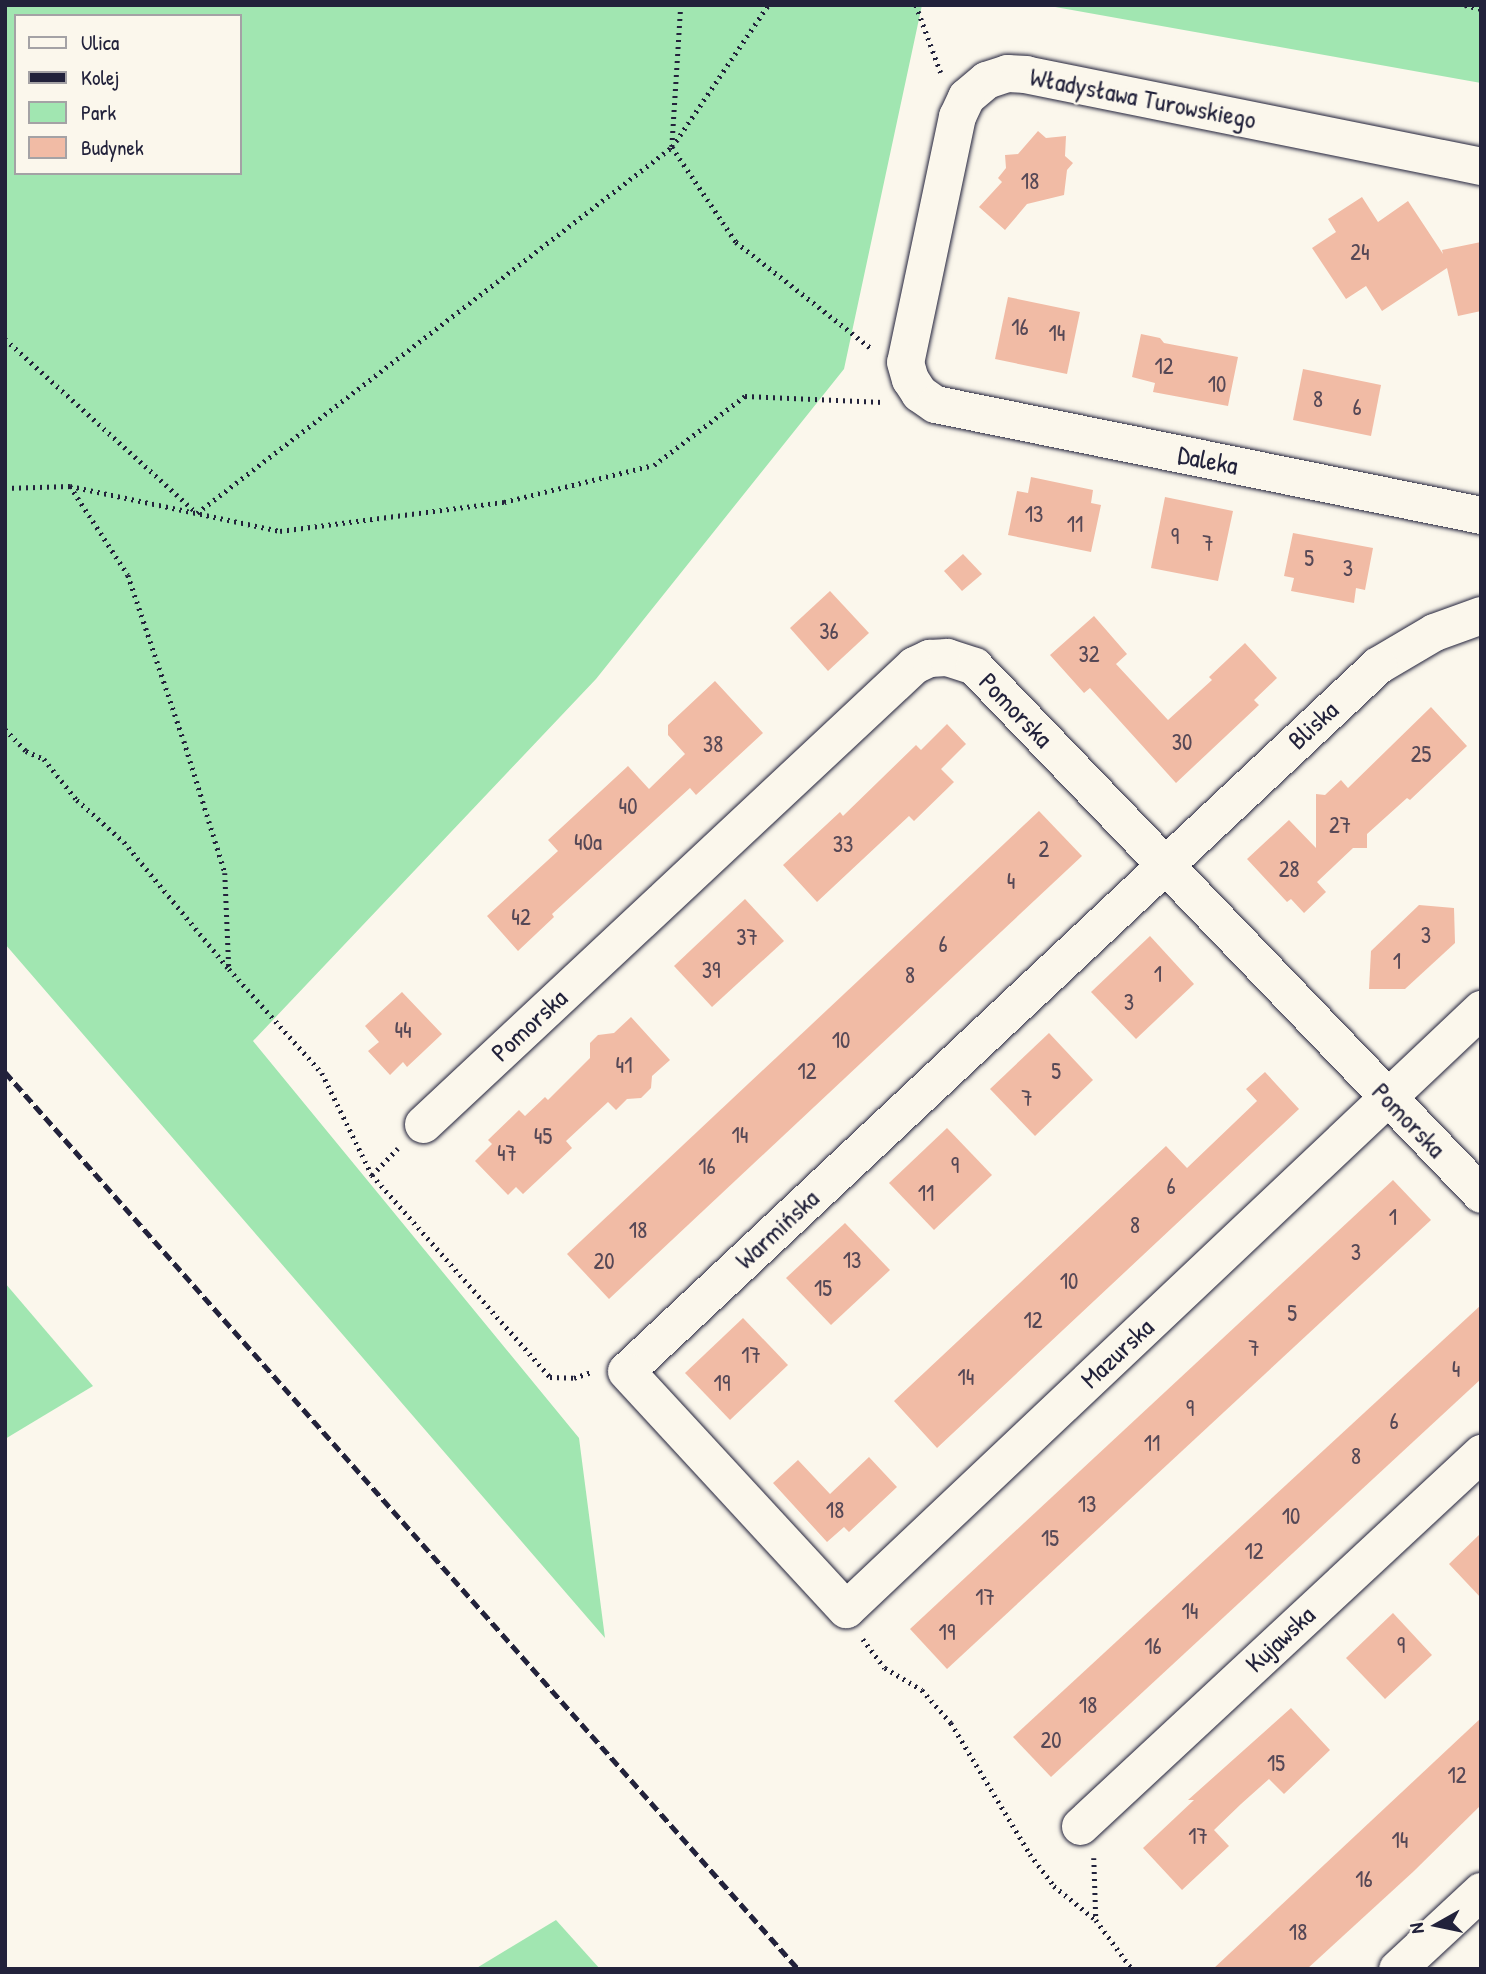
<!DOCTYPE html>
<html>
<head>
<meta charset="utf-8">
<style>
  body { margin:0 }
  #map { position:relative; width:1486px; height:1974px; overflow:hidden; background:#fbf7ec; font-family:"Patrick Hand",sans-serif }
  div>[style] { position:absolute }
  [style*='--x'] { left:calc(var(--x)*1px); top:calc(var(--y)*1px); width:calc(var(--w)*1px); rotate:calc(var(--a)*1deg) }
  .green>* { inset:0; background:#a1e6b1 }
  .building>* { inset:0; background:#f1bba5 }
  .path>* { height:4.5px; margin-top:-2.25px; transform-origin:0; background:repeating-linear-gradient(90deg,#22223b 0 2px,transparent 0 7px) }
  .roads { filter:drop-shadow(0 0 2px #22223b) drop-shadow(0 0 2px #22223b) }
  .minor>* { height:37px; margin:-18.5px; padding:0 18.5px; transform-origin:18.5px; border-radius:18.5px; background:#fbf7ec }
  .rail>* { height:5px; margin-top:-2.5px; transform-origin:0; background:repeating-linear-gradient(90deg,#22223b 0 10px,transparent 0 15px) }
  span { translate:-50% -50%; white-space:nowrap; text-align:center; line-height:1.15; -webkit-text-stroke:5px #fbf7ec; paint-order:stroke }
  .number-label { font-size:23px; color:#564856 }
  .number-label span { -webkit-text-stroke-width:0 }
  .street-label { font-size:26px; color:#22223b }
  .frame { position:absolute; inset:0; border:7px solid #22223b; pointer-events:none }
  .legend { position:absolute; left:14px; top:14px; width:228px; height:161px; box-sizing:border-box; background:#fbf7ec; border:2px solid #a4a2a5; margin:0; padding:9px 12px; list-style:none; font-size:21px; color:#22223b }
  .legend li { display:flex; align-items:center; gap:14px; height:35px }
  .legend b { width:35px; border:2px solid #a4a2a5 }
  .north { position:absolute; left:1402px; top:1890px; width:70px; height:70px; -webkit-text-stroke:5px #fbf7ec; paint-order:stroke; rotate:261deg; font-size:19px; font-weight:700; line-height:28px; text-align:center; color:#22223b }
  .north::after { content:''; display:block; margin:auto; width:24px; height:32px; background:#22223b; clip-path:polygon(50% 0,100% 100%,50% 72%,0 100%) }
</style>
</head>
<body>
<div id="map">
  <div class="green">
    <div style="clip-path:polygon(evenodd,5px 5px,922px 5px,844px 369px,596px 679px,253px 1041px,579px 1438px,605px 1638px,5px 944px,5px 5px,16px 16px,240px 16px,240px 173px,16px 173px,16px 16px)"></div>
    <div style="clip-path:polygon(1044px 5px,1481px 5px,1481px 83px)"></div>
    <div style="clip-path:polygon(5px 1283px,93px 1386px,5px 1439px)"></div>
    <div style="clip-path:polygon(556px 1920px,600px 1969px,475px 1969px)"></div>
  </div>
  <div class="building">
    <div style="clip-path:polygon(1038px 131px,1046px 138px,1066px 136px,1065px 156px,1073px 163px,1067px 170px,1064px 195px,1027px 204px,1005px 230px,979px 207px,1002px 182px,998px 178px,1006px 168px,1005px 155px,1018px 154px)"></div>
    <div style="clip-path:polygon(1362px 197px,1378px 222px,1408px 201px,1443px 254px,1442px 250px,1481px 242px,1481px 311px,1458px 316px,1447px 268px,1382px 311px,1366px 286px,1346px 299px,1312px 248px,1336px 232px,1328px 219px)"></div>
    <div style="clip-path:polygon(1008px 297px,1080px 312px,1067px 374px,995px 359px)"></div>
    <div style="clip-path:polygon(1141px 334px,1160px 338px,1164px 343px,1238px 357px,1228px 406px,1153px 392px,1155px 383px,1132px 377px)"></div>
    <div style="clip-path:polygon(1303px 369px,1381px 385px,1371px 436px,1293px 420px)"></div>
    <div style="clip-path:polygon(1031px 477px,1093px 490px,1091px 503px,1101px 505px,1091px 552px,1008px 535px,1017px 491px,1028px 493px)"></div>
    <div style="clip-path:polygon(1165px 497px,1233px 511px,1218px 581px,1151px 568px)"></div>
    <div style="clip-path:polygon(1293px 533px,1373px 548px,1365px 590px,1356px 588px,1354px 603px,1291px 591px,1294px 578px,1284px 576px)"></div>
    <div style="clip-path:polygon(963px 554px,982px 574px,962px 591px,944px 571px)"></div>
    <div style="clip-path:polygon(830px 591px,869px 633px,828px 671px,790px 628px)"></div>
    <div style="clip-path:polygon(1094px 616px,1127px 654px,1116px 664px,1168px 720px,1212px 680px,1209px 677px,1245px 643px,1277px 678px,1254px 700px,1259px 705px,1176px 783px,1090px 688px,1084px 693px,1050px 655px)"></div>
    <div style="clip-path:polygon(715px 681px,763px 733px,696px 795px,690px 788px,552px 914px,554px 917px,518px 951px,487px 916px,558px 851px,548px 840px,628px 766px,649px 789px,685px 754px,668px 735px,668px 725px)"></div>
    <div style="clip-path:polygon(1431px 707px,1467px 746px,1410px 800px,1407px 798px,1367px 834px,1367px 848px,1353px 848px,1317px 882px,1326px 892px,1304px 913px,1291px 899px,1287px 902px,1247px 859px,1289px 820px,1316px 848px,1316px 794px,1325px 795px,1341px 780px,1348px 788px)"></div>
    <div style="clip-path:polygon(947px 724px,966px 744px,941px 769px,954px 782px,914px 821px,909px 816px,817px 902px,783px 865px,840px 812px,843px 816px,916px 745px,921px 750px)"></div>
    <div style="clip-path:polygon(1039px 811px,1082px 856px,609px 1299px,567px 1254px)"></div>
    <div style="clip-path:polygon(745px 899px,784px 941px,712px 1007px,674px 966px)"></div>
    <div style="clip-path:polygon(1419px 905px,1454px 908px,1455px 943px,1405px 989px,1369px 989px,1371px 951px)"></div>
    <div style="clip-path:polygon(1150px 936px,1194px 984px,1136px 1039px,1091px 992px)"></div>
    <div style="clip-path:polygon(402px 992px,442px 1034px,407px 1067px,403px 1062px,390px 1075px,368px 1051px,379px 1042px,365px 1026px)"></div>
    <div style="clip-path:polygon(631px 1017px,670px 1060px,652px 1076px,651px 1088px,641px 1098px,627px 1099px,616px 1110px,608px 1102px,566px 1141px,572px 1148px,523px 1194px,516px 1187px,508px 1195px,475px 1161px,492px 1144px,488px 1140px,519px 1110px,525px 1116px,545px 1097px,548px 1100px,590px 1058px,590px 1043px,598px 1035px,614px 1033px)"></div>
    <div style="clip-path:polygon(1049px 1033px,1093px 1080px,1035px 1136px,990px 1089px)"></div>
    <div style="clip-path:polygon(1265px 1072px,1299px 1109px,937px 1448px,894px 1401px,1166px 1146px,1187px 1168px,1257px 1101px,1246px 1089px)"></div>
    <div style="clip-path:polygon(947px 1128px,992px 1175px,934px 1230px,889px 1183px)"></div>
    <div style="clip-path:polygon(1393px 1180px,1431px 1220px,947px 1669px,910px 1629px)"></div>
    <div style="clip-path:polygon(845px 1223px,890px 1270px,831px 1325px,786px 1278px)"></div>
    <div style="clip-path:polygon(1481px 1305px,1481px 1379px,1051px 1777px,1013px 1737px)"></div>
    <div style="clip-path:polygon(743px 1318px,788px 1365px,730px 1420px,685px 1373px)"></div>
    <div style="clip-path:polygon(869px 1457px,897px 1487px,849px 1532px,844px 1527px,827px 1542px,773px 1483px,798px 1460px,830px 1494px)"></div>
    <div style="clip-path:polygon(1481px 1533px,1481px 1598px,1449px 1564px)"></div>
    <div style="clip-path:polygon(1393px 1613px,1432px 1655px,1385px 1699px,1346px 1658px)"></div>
    <div style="clip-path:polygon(1291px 1708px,1330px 1750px,1284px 1794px,1269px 1779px,1241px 1804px,1214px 1830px,1229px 1846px,1182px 1890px,1143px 1848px,1194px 1800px,1188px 1800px)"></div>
    <div style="clip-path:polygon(1481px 1718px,1481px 1805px,1414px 1871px,1307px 1969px,1213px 1969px)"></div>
  </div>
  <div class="path">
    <div style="--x:681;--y:5;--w:142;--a:93.6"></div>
    <div style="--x:672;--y:147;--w:115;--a:56"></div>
    <div style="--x:736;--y:242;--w:174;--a:38.2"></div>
    <div style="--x:916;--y:5;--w:72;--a:69.8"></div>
    <div style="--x:1465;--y:5;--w:16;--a:14"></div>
    <div style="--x:5;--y:339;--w:259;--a:42.2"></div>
    <div style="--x:197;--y:513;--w:600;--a:-37.62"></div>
    <div style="--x:672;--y:147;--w:171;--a:-55.9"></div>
    <div style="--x:70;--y:486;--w:106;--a:56.9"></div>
    <div style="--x:128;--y:575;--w:175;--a:71.4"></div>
    <div style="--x:184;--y:741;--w:138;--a:72.7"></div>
    <div style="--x:225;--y:873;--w:95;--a:87.6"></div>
    <div style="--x:5;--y:488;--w:65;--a:-1.8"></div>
    <div style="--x:70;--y:486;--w:215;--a:12.1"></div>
    <div style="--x:280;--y:531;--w:226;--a:-7.4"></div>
    <div style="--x:504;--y:502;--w:154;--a:-13.9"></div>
    <div style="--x:654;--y:465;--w:114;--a:-37.2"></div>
    <div style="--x:745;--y:396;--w:138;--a:2.5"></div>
    <div style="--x:5;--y:729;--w:30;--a:46"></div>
    <div style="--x:26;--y:751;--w:20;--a:24"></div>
    <div style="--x:44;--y:759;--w:53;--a:51.2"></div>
    <div style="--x:77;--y:800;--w:63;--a:41.8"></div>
    <div style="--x:124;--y:842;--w:165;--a:50.4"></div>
    <div style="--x:229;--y:969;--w:140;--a:48.2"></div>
    <div style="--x:322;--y:1073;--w:114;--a:63.9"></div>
    <div style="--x:372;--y:1175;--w:269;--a:48.6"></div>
    <div style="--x:550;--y:1377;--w:24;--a:2"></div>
    <div style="--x:574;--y:1378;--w:18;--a:-19"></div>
    <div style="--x:372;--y:1175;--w:37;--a:-46"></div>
    <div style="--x:863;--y:1639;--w:36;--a:53"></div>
    <div style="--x:885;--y:1668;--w:43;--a:30.7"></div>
    <div style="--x:922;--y:1690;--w:44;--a:48.7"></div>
    <div style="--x:951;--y:1723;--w:153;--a:58.9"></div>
    <div style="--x:1030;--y:1854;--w:40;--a:53"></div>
    <div style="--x:1054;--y:1886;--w:54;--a:39"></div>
    <div style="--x:1096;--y:1920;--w:61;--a:53.7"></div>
    <div style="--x:1094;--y:1858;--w:61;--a:88.1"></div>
  </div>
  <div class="roads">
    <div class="minor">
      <div style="--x:1481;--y:166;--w:464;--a:-168.6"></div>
      <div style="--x:1026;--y:74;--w:19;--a:-177"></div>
      <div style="--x:1007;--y:73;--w:22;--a:162"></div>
      <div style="--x:986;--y:80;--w:26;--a:140"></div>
      <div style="--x:966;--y:97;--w:21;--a:115"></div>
      <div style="--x:957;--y:116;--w:251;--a:101.9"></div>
      <div style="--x:905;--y:362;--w:18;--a:74"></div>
      <div style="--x:910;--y:379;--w:17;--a:57"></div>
      <div style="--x:919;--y:393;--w:19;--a:35"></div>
      <div style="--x:935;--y:404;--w:557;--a:11.49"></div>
      <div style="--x:1481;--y:615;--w:50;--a:160.1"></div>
      <div style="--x:1434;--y:632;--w:65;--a:149.5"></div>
      <div style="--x:1378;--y:665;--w:1031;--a:136.81"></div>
      <div style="--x:626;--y:1371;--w:324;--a:47.3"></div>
      <div style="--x:846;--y:1609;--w:874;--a:-43.38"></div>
      <div style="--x:423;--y:1124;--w:672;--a:-43.07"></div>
      <div style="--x:914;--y:665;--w:17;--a:-25"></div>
      <div style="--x:929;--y:658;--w:18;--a:-3"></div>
      <div style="--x:947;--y:657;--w:28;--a:18"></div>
      <div style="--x:974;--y:666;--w:732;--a:46.16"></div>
      <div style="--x:1080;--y:1826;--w:548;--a:-42.93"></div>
      <div style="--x:1397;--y:1969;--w:115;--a:-42.9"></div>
    </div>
  </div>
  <div class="rail">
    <div style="--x:5;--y:1072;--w:1197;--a:48.52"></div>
  </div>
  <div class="number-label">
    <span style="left:1030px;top:181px">18</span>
    <span style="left:1360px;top:252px">24</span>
    <span style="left:1020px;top:327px">16</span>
    <span style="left:1057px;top:333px">14</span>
    <span style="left:1164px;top:366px">12</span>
    <span style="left:1217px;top:384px">10</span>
    <span style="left:1318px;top:399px">8</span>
    <span style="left:1357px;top:407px">6</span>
    <span style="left:1034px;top:514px">13</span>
    <span style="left:1075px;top:524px">11</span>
    <span style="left:1175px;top:536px">9</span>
    <span style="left:1208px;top:543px">7</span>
    <span style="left:1309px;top:558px">5</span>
    <span style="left:1348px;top:568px">3</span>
    <span style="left:829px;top:631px">36</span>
    <span style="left:1089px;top:654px">32</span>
    <span style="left:1182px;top:742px">30</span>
    <span style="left:713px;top:744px">38</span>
    <span style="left:1421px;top:754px">25</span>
    <span style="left:628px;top:806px">40</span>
    <span style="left:1340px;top:825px">27</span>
    <span style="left:588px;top:842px">40a</span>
    <span style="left:843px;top:844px">33</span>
    <span style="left:1044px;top:849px">2</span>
    <span style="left:1289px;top:869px">28</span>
    <span style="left:1011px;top:881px">4</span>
    <span style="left:521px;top:917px">42</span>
    <span style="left:1426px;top:935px">3</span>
    <span style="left:747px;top:937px">37</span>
    <span style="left:943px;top:944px">6</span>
    <span style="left:1397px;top:961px">1</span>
    <span style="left:711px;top:970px">39</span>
    <span style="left:1158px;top:974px">1</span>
    <span style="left:910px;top:975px">8</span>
    <span style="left:1129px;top:1002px">3</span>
    <span style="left:403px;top:1030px">44</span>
    <span style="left:841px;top:1040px">10</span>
    <span style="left:624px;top:1065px">41</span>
    <span style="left:807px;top:1071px">12</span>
    <span style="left:1056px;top:1071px">5</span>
    <span style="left:1027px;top:1098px">7</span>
    <span style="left:740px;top:1135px">14</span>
    <span style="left:543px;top:1136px">45</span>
    <span style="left:507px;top:1153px">47</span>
    <span style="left:955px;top:1165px">9</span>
    <span style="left:707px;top:1166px">16</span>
    <span style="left:1171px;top:1186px">6</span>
    <span style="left:926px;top:1193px">11</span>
    <span style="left:1393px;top:1217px">1</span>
    <span style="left:1135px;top:1225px">8</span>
    <span style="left:638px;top:1230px">18</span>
    <span style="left:1356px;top:1252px">3</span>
    <span style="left:852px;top:1260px">13</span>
    <span style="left:604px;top:1261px">20</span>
    <span style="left:1069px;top:1281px">10</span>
    <span style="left:823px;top:1288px">15</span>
    <span style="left:1292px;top:1313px">5</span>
    <span style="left:1033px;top:1320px">12</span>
    <span style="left:1254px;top:1348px">7</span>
    <span style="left:751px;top:1355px">17</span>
    <span style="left:1456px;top:1369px">4</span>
    <span style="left:966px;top:1377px">14</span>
    <span style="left:722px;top:1383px">19</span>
    <span style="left:1190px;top:1408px">9</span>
    <span style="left:1394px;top:1421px">6</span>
    <span style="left:1152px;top:1443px">11</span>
    <span style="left:1356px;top:1456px">8</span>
    <span style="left:1087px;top:1504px">13</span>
    <span style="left:835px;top:1510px">18</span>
    <span style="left:1291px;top:1516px">10</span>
    <span style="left:1050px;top:1538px">15</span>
    <span style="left:1254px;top:1551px">12</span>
    <span style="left:985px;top:1597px">17</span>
    <span style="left:1190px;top:1611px">14</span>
    <span style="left:947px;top:1632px">19</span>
    <span style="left:1401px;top:1645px">9</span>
    <span style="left:1153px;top:1646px">16</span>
    <span style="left:1088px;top:1705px">18</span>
    <span style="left:1051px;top:1740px">20</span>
    <span style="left:1276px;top:1763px">15</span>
    <span style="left:1457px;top:1775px">12</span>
    <span style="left:1198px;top:1836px">17</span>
    <span style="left:1400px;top:1840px">14</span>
    <span style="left:1364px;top:1879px">16</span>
    <span style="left:1298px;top:1932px">18</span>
  </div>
  <div class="street-label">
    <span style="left:1143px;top:98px;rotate:11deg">Władysława Turowskiego</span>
    <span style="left:1208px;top:460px;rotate:11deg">Daleka</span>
    <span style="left:1016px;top:710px;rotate:46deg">Pomorska</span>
    <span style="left:1313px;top:725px;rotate:-43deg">Bliska</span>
    <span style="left:529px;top:1025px;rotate:-43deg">Pomorska</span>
    <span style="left:1409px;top:1120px;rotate:46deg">Pomorska</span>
    <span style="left:777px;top:1229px;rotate:-43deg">Warmińska</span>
    <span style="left:1117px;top:1353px;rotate:-43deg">Mazurska</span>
    <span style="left:1280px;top:1639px;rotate:-43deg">Kujawska</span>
  </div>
  <div class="frame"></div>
  <ul class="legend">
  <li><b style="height:9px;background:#fbf7ec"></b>Ulica</li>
  <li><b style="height:9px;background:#22223b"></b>Kolej</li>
  <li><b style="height:19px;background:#a1e6b1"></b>Park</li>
  <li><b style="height:19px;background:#f1bba5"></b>Budynek</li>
  </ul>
  <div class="north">N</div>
</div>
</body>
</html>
